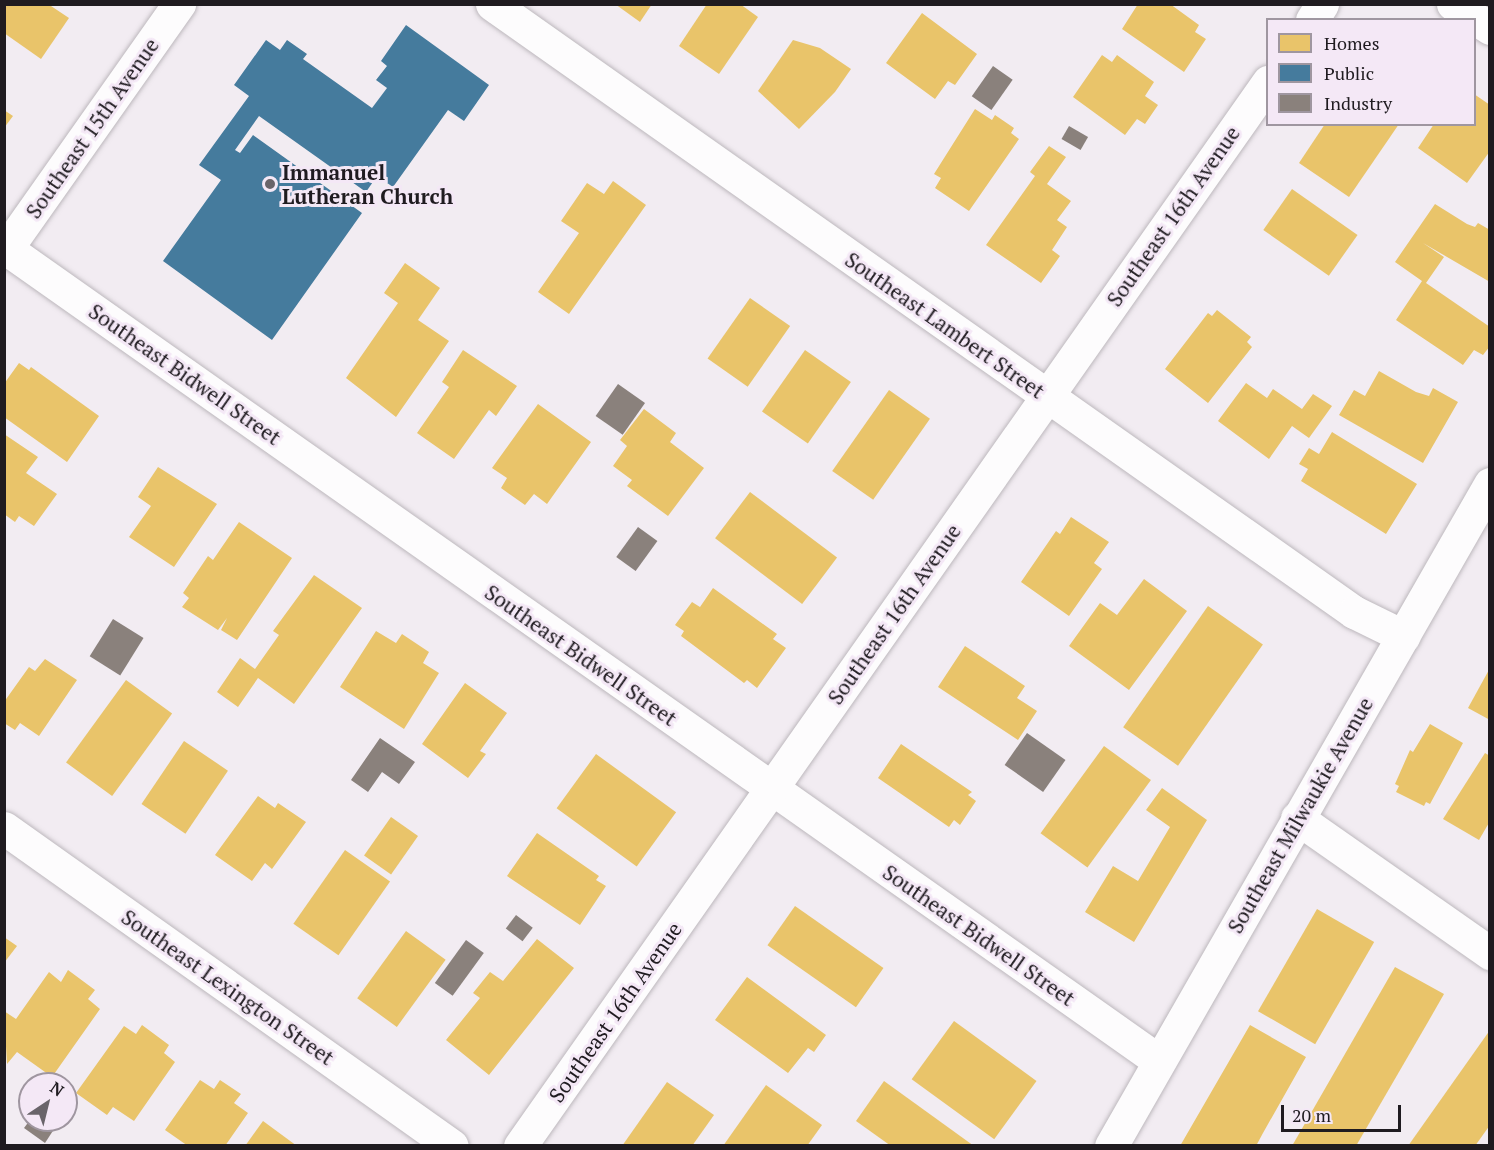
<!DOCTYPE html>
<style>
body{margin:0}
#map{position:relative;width:1494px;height:1150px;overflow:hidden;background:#f2ecf2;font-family:"PT Serif",serif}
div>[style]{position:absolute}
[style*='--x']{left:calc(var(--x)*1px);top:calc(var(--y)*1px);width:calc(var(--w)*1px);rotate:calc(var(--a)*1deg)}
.homes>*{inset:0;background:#e9c46a;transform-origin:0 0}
.public>*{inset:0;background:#457b9d}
.industry>*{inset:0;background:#8a817c;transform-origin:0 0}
.roads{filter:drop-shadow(0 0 2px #bdb8bd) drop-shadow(0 0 2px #bdb8bd)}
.minor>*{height:33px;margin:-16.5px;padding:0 16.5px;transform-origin:16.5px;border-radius:16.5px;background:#fdfcfd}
.secondary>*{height:33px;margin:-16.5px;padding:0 16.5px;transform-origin:16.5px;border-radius:16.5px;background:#fdfcfd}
.dots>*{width:16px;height:16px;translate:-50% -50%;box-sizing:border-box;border:3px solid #f4e8f6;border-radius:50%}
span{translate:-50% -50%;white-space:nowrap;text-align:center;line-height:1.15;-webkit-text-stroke:6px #f4e8f6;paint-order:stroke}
.street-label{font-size:21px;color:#1f1b20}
.poi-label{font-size:21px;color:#1f1b20;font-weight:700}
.left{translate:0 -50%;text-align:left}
.frame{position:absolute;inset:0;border:6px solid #1f1b20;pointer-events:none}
.legend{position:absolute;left:1266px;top:18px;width:210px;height:108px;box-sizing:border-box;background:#f4e8f6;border:2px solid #9f96a0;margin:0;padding:8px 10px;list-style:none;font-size:18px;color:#1f1b20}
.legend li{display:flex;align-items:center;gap:12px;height:30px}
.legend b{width:30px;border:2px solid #9f96a0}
.north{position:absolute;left:18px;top:1072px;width:60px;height:60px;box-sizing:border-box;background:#f4e8f6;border:2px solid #9f96a0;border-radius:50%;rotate:35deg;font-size:16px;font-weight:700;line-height:24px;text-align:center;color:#1f1b20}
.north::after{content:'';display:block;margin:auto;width:21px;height:27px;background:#69646a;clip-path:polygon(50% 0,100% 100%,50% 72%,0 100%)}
.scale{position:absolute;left:1281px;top:1105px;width:120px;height:27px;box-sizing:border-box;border:3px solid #1f1b20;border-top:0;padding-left:8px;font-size:18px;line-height:21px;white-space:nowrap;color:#1f1b20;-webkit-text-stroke:4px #f4e8f6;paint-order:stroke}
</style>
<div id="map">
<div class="homes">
<i style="clip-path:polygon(4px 4px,48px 4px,69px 18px,41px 59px,4px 33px)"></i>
<i style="clip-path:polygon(615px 4px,652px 4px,640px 22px)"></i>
<i style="clip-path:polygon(707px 4px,740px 4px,758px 17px,719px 74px,679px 46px)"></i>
<i style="clip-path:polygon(1138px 4px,1170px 4px,1199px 25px,1195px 32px,1206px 39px,1184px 72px,1122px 29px)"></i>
<i style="clip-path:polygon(922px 13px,977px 54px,955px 85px,948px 81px,935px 99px,886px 63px)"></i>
<i style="clip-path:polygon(793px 40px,820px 48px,851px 69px,835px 92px,799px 129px,758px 91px)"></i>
<i style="clip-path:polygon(1102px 55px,1112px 62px,1117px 55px,1154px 82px,1145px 96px,1158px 105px,1145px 124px,1137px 119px,1125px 135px,1073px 97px)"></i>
<i style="clip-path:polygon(1474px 94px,1490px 105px,1490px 151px,1467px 183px,1418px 148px,1434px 124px,1474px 124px)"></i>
<i style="clip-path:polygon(975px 109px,992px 120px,995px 115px,1014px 128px,1011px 133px,1019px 139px,969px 211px,935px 188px,941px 178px,934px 174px)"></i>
<i style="clip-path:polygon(4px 110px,13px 116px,4px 128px)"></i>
<i style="clip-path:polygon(1325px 124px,1399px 124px,1349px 197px,1299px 163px)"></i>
<i style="clip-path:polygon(1049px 146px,1066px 157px,1047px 184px,1071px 201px,1057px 220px,1067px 227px,1052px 250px,1060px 256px,1041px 283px,986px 245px,1035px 176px,1030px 172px)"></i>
<i style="clip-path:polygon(613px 181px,646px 205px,569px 314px,538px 292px,579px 233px,561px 221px,587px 183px,604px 194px)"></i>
<i style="left:1292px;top:189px;width:80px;height:50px;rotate:35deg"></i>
<i style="clip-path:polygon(1435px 204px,1467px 224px,1475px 227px,1478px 223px,1490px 230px,1490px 282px,1423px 243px,1444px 257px,1426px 283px,1490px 327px,1490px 346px,1483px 355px,1474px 350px,1463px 365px,1396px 320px,1422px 281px,1395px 262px)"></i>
<i style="clip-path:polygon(405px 263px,440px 288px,418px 320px,449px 341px,396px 417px,346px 378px,398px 303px,384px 293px)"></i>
<i style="left:750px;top:298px;width:49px;height:74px;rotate:35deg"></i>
<i style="clip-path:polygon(1217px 310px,1251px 337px,1247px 342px,1252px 347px,1208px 403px,1165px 369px,1208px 313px,1212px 316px)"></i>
<i style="clip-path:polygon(463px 350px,517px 386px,496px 416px,489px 410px,454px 459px,417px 433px,449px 387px,442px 382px)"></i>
<i style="left:805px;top:350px;width:56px;height:75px;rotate:35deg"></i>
<i style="clip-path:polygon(19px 363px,29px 370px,31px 367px,99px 416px,67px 462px,4px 417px,4px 384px)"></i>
<i style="clip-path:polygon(1379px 371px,1416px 392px,1429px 396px,1433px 388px,1458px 402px,1423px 463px,1339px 415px,1354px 390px,1365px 396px)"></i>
<i style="clip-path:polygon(1246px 383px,1267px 398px,1273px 389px,1302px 409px,1313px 394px,1332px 406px,1309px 438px,1292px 426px,1269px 459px,1218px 421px)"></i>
<i style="left:889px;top:390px;width:50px;height:99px;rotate:35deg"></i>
<i style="clip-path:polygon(538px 404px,591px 442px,547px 504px,534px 494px,525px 505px,501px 488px,507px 478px,492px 468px)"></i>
<i style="clip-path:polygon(644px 409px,676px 433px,670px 442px,704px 468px,668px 516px,627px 486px,632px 480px,613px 466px,627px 446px,620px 440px)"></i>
<i style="clip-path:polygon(1332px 432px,1417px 484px,1386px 534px,1301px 481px,1308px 469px,1299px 464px,1309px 448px,1319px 454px)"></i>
<i style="clip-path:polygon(4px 434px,38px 457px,26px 473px,57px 494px,34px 526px,19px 516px,15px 522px,4px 514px)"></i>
<i style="clip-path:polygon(158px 467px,217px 504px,174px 567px,129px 537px,151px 506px,138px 497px)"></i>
<i style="left:750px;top:492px;width:109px;height:58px;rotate:37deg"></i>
<i style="clip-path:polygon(1071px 517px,1109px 542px,1094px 563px,1102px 569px,1069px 616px,1021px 582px,1056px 531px,1060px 534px)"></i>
<i style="clip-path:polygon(239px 522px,292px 558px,237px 640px,221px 630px,227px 618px,218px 630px,182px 607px,189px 598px,183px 593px,208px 556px,213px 560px)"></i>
<i style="clip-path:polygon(314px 575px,362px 608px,294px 704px,258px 678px,238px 707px,217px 692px,240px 658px,255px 669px,279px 635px,273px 631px)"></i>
<i style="clip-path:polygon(1144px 579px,1187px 611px,1129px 690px,1069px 646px,1100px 603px,1117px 615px)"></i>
<i style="clip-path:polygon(713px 588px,777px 634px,773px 639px,786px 648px,757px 688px,747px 680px,744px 683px,681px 636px,684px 631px,675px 625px,692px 602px,700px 607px)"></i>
<i style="left:1208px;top:606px;width:67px;height:148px;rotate:35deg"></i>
<i style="clip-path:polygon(376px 631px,396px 643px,402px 634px,429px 652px,423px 663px,439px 673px,404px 729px,340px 687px)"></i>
<i style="clip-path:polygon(965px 646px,1025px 686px,1017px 698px,1037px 711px,1018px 740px,938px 687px)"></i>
<i style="clip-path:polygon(45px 659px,77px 680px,39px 736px,20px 723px,15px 730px,4px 723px,4px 702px,29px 667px,35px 671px)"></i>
<i style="clip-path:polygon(1490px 668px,1490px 720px,1468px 708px)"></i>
<i style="left:126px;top:680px;width:57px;height:102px;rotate:36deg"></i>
<i style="clip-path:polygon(465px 683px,507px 713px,480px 751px,486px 754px,468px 778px,422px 744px)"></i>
<i style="clip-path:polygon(1430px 724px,1463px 743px,1430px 804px,1426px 802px,1424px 806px,1396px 792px,1399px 786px,1395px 784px,1410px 750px,1413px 752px)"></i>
<i style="left:184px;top:741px;width:53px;height:76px;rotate:34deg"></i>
<i style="clip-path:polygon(901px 744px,972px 792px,968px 795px,976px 801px,960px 825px,954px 820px,949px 827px,878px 778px)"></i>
<i style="left:1104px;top:746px;width:58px;height:108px;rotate:36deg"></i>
<i style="clip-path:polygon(1485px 753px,1490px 756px,1490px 821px,1479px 840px,1443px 819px)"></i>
<i style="left:596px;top:754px;width:99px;height:67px;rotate:36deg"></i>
<i style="clip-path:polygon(1162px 788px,1207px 820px,1134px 942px,1085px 912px,1113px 866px,1138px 881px,1170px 827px,1146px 810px)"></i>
<i style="clip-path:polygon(258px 796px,275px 808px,278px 803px,306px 822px,272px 869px,265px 863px,252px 881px,215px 855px)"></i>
<i style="left:391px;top:817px;width:33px;height:47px;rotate:35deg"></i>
<i style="clip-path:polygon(537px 833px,599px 876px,596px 880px,606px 886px,580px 925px,507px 876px)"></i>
<i style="left:345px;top:850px;width:55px;height:90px;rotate:35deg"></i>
<i style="left:795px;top:906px;width:108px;height:48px;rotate:35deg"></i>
<i style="left:1317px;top:909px;width:66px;height:118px;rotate:30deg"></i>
<i style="left:406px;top:931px;width:49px;height:83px;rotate:36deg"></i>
<i style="clip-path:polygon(4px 937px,17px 946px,4px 963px)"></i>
<i style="clip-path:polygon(537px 939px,574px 968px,489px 1075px,446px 1040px,480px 998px,473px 993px,490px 972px,503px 981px)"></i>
<i style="clip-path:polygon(1395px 967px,1444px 994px,1428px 1022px,1356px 1146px,1292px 1146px)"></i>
<i style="clip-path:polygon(68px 970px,95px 990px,88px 999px,100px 1009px,52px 1077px,17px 1052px,7px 1064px,4px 1011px,16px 1019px,49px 972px,61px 982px)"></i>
<i style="clip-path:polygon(747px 977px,826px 1035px,814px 1052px,808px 1048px,788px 1073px,715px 1020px)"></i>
<i style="left:954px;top:1021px;width:102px;height:72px;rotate:36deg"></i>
<i style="clip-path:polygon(142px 1025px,169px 1045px,164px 1053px,175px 1062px,134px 1121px,113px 1107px,107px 1115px,76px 1093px,124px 1026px,136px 1034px)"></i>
<i style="clip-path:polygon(1250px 1025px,1306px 1057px,1263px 1133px,1256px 1146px,1180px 1146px)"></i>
<i style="clip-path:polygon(1490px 1030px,1490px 1125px,1475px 1146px,1408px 1146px)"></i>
<i style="clip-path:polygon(200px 1080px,214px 1089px,220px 1080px,241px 1094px,234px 1103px,248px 1113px,225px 1146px,188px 1146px,165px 1130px)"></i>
<i style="clip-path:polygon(884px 1081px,974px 1146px,891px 1146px,856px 1121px)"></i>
<i style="clip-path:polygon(667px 1082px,714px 1115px,692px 1146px,622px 1146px)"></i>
<i style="clip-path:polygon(766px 1085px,822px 1125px,807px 1146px,723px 1146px)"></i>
<i style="clip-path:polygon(263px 1121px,297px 1146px,245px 1146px)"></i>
</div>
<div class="public">
<i style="clip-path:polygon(406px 25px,489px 85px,464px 121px,448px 110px,393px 187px,377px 176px,366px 192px,259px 116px,235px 150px,240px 153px,253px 135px,362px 213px,272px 340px,163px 261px,221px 180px,199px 165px,249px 96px,234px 85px,266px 40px,280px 50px,287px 40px,307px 54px,303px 59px,372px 108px,387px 88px,376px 80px,387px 66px,381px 61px)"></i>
</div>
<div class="industry">
<i style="left:993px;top:66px;width:24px;height:37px;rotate:35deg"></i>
<i style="left:1069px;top:126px;width:22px;height:15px;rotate:30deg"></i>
<i style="left:618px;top:384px;width:33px;height:39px;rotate:35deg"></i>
<i style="left:638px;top:527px;width:24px;height:37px;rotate:36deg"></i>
<i style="left:113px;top:619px;width:36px;height:44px;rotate:32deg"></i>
<i style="left:1027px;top:733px;width:47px;height:39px;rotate:35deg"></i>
<i style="clip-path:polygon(380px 738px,415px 762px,399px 784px,382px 772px,368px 792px,351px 780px)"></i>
<i style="left:516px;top:915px;width:21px;height:17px;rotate:37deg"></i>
<i style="left:466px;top:940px;width:22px;height:53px;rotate:36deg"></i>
<i style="clip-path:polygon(30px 1120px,60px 1120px,45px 1143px,24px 1128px)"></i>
</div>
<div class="roads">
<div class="minor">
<i style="--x:492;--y:4;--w:1055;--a:35.2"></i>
<i style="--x:1354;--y:612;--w:55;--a:26.1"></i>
<i style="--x:1453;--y:4;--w:44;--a:33"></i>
<i style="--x:1312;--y:20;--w:19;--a:-58"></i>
<i style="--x:4;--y:247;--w:1413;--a:35.17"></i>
<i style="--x:4;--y:252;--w:304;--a:-54.8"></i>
<i style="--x:1297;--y:818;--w:236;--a:35"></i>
<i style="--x:4;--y:828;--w:549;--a:35.37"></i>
<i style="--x:520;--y:1146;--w:1301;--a:-54.89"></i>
</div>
<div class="secondary">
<i style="--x:1111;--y:1146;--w:763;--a:-60.21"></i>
</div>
</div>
<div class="dots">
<i style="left:270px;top:184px;background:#69646a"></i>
</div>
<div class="street-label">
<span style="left:92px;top:128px;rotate:-55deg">Southeast 15th Avenue</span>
<span style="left:1173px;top:216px;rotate:-55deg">Southeast 16th Avenue</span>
<span style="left:945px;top:325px;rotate:35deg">Southeast Lambert Street</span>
<span style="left:185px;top:374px;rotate:35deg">Southeast Bidwell Street</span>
<span style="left:894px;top:614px;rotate:-55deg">Southeast 16th Avenue</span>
<span style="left:581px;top:655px;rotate:35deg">Southeast Bidwell Street</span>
<span style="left:1300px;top:815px;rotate:-60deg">Southeast Milwaukie Avenue</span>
<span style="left:979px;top:935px;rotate:35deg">Southeast Bidwell Street</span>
<span style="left:228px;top:987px;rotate:35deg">Southeast Lexington Street</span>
<span style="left:615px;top:1012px;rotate:-55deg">Southeast 16th Avenue</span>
</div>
<div class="poi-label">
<span class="left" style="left:282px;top:184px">Immanuel<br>Lutheran Church</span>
</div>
<div class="frame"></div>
<ul class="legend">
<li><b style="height:16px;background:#e9c46a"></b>Homes</li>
<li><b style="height:16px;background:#457b9d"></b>Public</li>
<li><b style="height:16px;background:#8a817c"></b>Industry</li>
</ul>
<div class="north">N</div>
<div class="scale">20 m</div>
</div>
